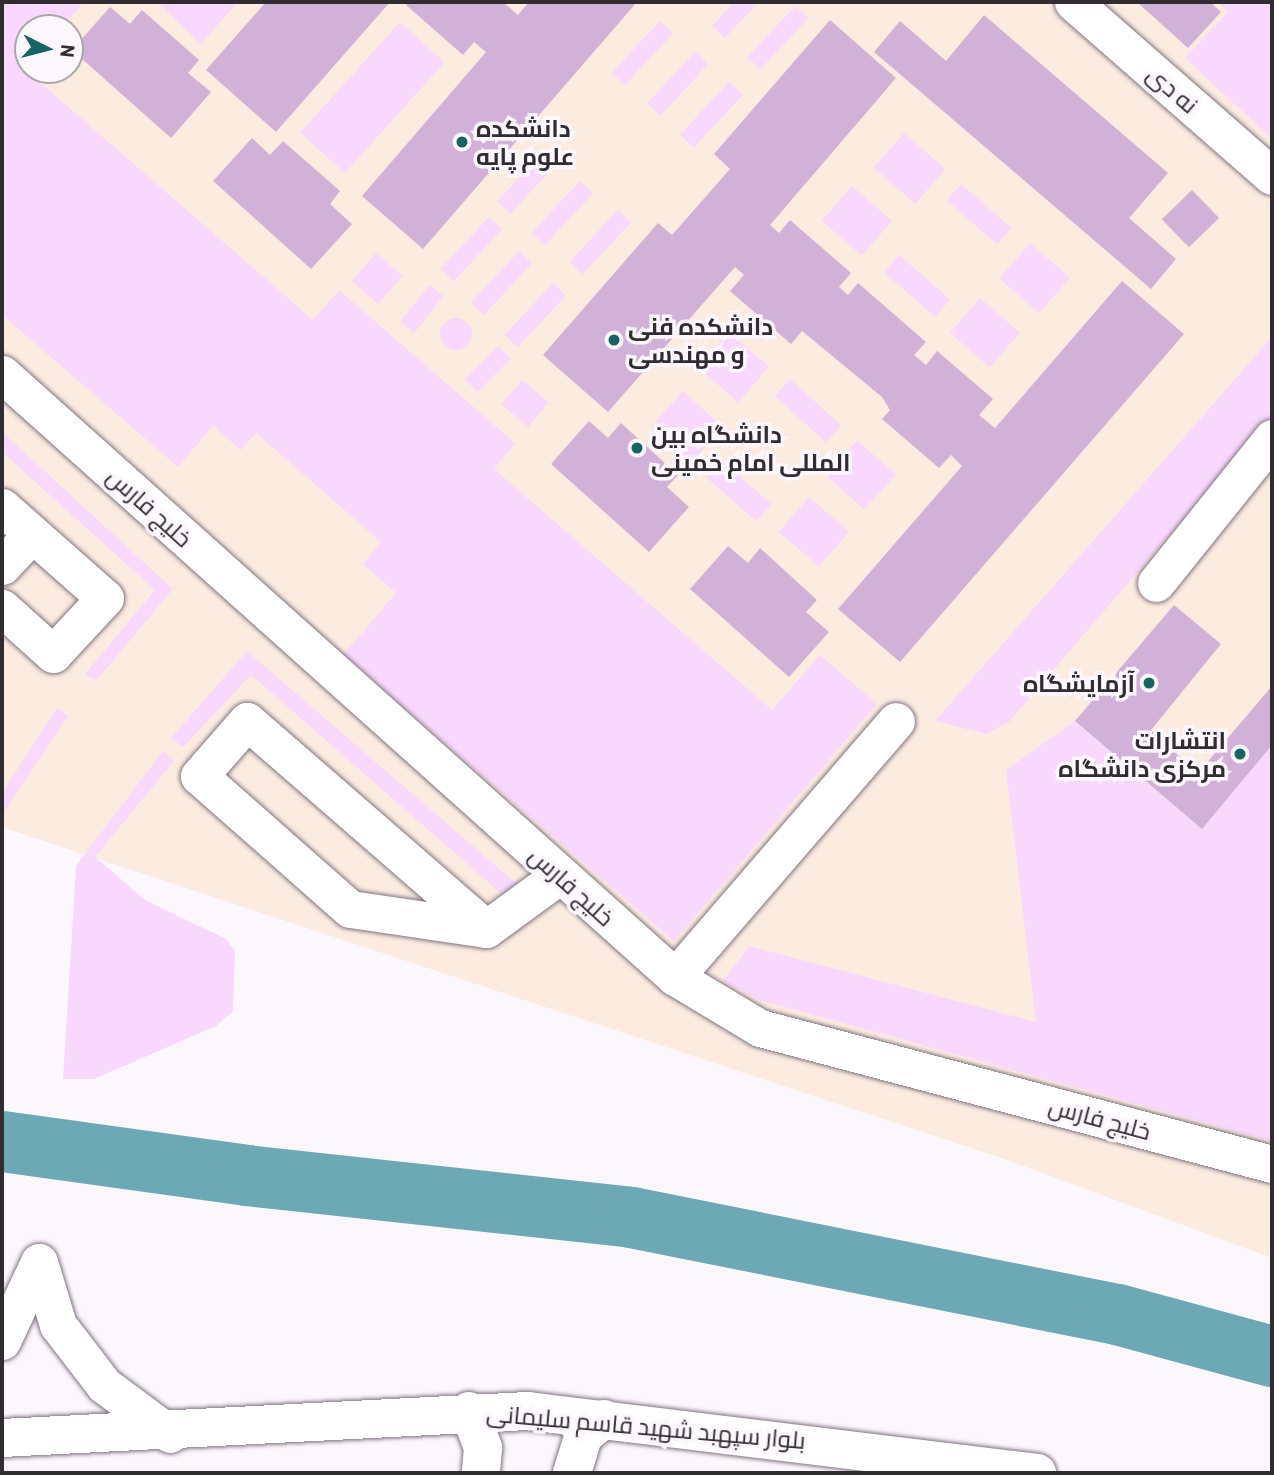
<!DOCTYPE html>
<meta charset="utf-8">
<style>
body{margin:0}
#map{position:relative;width:1274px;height:1475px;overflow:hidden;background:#fcf7fd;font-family:Barlow,Cairo,sans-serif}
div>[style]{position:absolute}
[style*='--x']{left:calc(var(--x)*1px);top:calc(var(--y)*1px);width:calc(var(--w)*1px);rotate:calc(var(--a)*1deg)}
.education>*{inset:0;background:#fcece0}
.green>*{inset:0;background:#f9d8fe;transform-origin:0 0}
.round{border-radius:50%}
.river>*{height:61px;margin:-30.5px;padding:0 30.5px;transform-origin:30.5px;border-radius:30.5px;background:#6da9b4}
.building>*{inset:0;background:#d2b1d8;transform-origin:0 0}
.roads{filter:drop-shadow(0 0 2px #817582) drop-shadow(0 0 2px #817582)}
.minor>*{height:37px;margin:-18.5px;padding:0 18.5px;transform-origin:18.5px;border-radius:18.5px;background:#fff}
.major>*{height:38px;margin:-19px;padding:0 19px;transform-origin:19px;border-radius:19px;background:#fff}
.dots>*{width:19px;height:19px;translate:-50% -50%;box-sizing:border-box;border:4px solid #fcf7fd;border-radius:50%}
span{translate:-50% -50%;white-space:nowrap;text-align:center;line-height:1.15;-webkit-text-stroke:7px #fcf7fd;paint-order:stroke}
.street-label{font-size:24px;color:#312c31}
.poi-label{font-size:24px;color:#312c31;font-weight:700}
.left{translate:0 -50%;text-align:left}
.right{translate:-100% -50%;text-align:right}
.frame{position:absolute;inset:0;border:4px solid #312c31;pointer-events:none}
.north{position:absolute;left:14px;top:14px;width:70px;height:70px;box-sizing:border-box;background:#fcf7fd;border:2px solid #aba6ab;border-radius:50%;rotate:96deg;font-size:19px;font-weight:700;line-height:28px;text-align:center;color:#312c31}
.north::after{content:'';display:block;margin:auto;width:24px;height:32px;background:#156463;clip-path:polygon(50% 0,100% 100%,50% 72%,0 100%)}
</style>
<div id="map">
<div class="education">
<i style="clip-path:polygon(evenodd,2px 2px,1272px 2px,1272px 1258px,1007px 1160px,2px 827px,2px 2px,28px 28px,70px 28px,70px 70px,28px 70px,28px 28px)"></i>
</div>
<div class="green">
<i style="clip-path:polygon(2px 2px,84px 2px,61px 28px,28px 28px,26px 70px,313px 320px,339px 290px,515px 443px,494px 469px,772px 710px,820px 655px,877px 704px,674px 941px,343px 655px,396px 593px,363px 564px,381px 542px,256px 433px,241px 450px,213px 426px,178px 467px,2px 315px)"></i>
<i style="clip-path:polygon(157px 2px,238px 2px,201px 44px)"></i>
<i style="clip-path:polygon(734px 2px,759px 2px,725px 38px,712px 26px)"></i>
<i style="clip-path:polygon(1218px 2px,1272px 2px,1272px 139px,1185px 58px,1228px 12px)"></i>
<i style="left:795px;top:6px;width:18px;height:70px;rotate:43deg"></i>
<i style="left:660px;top:21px;width:18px;height:71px;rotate:43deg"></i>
<i style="left:400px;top:22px;width:60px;height:149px;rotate:42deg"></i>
<i style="left:695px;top:52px;width:18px;height:70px;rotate:43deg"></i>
<i style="left:729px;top:82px;width:19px;height:72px;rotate:43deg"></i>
<i style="left:904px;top:133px;width:55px;height:46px;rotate:41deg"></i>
<i style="left:545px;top:150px;width:18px;height:70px;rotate:43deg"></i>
<i style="left:580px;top:181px;width:18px;height:71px;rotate:43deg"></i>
<i style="left:961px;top:184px;width:67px;height:22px;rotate:41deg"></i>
<i style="left:852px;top:186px;width:53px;height:46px;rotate:41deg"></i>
<i style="left:618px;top:210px;width:18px;height:71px;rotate:43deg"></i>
<i style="left:489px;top:217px;width:18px;height:71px;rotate:43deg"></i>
<i style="left:1030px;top:243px;width:53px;height:47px;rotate:41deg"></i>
<i style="left:519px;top:251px;width:18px;height:71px;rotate:43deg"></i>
<i style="left:376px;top:253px;width:35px;height:37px;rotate:41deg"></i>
<i style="left:899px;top:255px;width:68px;height:23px;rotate:41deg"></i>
<i style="left:553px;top:283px;width:18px;height:71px;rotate:43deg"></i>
<i style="left:429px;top:285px;width:18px;height:47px;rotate:38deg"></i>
<i style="left:980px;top:298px;width:53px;height:46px;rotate:41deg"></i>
<i class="round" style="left:440px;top:318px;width:32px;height:32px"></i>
<i style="left:729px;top:332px;width:53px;height:47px;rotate:41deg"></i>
<i style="clip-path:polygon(1272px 337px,1272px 415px,1009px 722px,986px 734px,935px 721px)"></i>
<i style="left:498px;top:346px;width:18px;height:47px;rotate:45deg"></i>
<i style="left:790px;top:379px;width:69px;height:23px;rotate:42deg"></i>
<i style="left:522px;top:380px;width:35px;height:32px;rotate:40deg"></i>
<i style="left:683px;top:391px;width:54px;height:47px;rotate:42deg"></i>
<i style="clip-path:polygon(2px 432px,173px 589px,96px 681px,85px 674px,155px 590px,2px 452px)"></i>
<i style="left:857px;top:440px;width:52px;height:47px;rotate:42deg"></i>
<i style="left:721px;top:460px;width:67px;height:23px;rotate:41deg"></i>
<i style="left:809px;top:497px;width:53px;height:46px;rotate:41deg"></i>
<i style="clip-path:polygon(247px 651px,525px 891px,511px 902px,251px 675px,183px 747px,171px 738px)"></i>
<i style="clip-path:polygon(57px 708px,68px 716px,2px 815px,2px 793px)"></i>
<i style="clip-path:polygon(1075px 721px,1202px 829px,1272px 744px,1272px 1141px,759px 1000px,723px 981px,749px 946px,1036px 1022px,1006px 770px)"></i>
<i style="clip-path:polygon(163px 751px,174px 761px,95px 857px,145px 900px,226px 939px,235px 951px,233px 1011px,216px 1026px,94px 1079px,63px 1079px,76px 866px)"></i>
</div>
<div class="river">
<i style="--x:2;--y:1141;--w:246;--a:7.9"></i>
<i style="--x:246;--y:1175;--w:387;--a:6.2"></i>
<i style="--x:631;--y:1217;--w:496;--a:11.3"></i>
<i style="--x:1117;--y:1314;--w:161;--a:15.2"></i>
</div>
<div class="building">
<i style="clip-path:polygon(266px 2px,390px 2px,276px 132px,206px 70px)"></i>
<i style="clip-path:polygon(409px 2px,503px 2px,518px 15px,529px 2px,637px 2px,423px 249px,362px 196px,486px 52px,474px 42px,463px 55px,406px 5px)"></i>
<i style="clip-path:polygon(1137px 2px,1210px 2px,1221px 12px,1188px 48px)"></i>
<i style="clip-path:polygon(110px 7px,130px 24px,142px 10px,199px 60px,188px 73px,211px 92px,171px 138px,72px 50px)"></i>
<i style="clip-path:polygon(984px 15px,1168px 173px,1129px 218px,1176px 259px,1151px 289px,874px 52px,900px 21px,946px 61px)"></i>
<i style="clip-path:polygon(830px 20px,896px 78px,770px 225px,779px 233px,790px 220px,851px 273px,839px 287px,848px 295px,858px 283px,926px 342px,914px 355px,926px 365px,937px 351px,993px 399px,979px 415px,995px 428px,1122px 281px,1184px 334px,900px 662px,838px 609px,962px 466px,951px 455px,939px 468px,882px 419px,890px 410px,882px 397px,802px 331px,791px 344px,730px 291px,744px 275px,735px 267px,608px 412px,543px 355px,658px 223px,672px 235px,730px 169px,714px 154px)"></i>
<i style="clip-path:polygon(252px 138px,270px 155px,283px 141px,340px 191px,330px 204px,352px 224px,311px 269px,213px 181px)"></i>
<i style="left:1192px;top:190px;width:39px;height:42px;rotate:46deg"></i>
<i style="clip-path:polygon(589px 421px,608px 438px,621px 423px,678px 475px,667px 487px,689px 507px,649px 552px,551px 464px)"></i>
<i style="clip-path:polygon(728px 546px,748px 563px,760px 548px,817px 600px,806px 612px,829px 632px,789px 677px,690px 589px)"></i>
<i style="clip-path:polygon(1174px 605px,1221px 644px,1151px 730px,1198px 773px,1272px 686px,1272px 745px,1202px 829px,1075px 721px)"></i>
</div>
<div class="roads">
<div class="minor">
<i style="--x:1073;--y:2;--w:264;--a:41.2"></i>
<i style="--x:2;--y:374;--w:904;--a:41.86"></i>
<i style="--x:675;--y:977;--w:99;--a:31"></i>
<i style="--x:760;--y:1028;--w:530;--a:14.88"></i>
<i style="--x:2;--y:507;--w:137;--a:41.5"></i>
<i style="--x:105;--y:598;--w:76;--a:132.9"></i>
<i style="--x:53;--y:654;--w:69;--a:-138"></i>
<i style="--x:2;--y:566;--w:44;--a:-46.8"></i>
<i style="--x:1156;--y:583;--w:186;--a:-51.3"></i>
<i style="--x:486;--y:929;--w:137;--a:-171.6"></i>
<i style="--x:350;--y:909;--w:201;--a:-138.6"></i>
<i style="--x:199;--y:776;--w:73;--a:-48.9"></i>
<i style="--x:247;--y:721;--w:317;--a:41"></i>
<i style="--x:486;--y:929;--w:92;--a:-36.1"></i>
<i style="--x:675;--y:977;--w:338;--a:-49.2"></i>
<i style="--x:39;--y:1262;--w:66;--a:73.2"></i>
<i style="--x:58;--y:1325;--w:76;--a:52.5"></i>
<i style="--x:104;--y:1385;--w:82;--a:36.6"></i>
<i style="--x:2;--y:1341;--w:87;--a:-64.9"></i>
</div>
<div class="major">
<i style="--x:469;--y:1411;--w:40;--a:69"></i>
<i style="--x:483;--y:1448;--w:25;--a:95"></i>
<i style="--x:2;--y:1438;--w:527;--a:-2.94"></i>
<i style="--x:528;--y:1411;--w:513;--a:6.94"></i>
<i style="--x:572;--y:1473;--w:39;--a:-73"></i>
<i style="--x:583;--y:1436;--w:27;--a:-39"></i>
</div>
</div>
<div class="dots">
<i style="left:462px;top:142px;background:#156463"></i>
<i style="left:614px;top:340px;background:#156463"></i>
<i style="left:637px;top:448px;background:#156463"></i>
<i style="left:1149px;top:683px;background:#156463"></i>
<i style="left:1240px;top:754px;background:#156463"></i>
</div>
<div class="street-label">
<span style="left:1173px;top:89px;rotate:41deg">نه دی</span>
<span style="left:150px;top:507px;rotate:42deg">خلیج فارس</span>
<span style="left:572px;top:886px;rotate:42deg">خلیج فارس</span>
<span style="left:1100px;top:1118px;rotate:15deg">خلیج فارس</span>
<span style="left:646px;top:1426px;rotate:5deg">بلوار سپهبد شهید قاسم سلیمانی</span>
</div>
<div class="poi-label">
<span class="left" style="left:476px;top:142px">دانشکده<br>علوم پایه</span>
<span class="left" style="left:628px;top:340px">دانشکده فنی<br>و مهندسی</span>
<span class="left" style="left:651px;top:448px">دانشگاه بین<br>المللی امام خمینی</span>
<span class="right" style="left:1135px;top:683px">آزمایشگاه</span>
<span class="right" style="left:1226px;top:754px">انتشارات<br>مرکزی دانشگاه</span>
</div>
<div class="frame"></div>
<div class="north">N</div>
</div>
